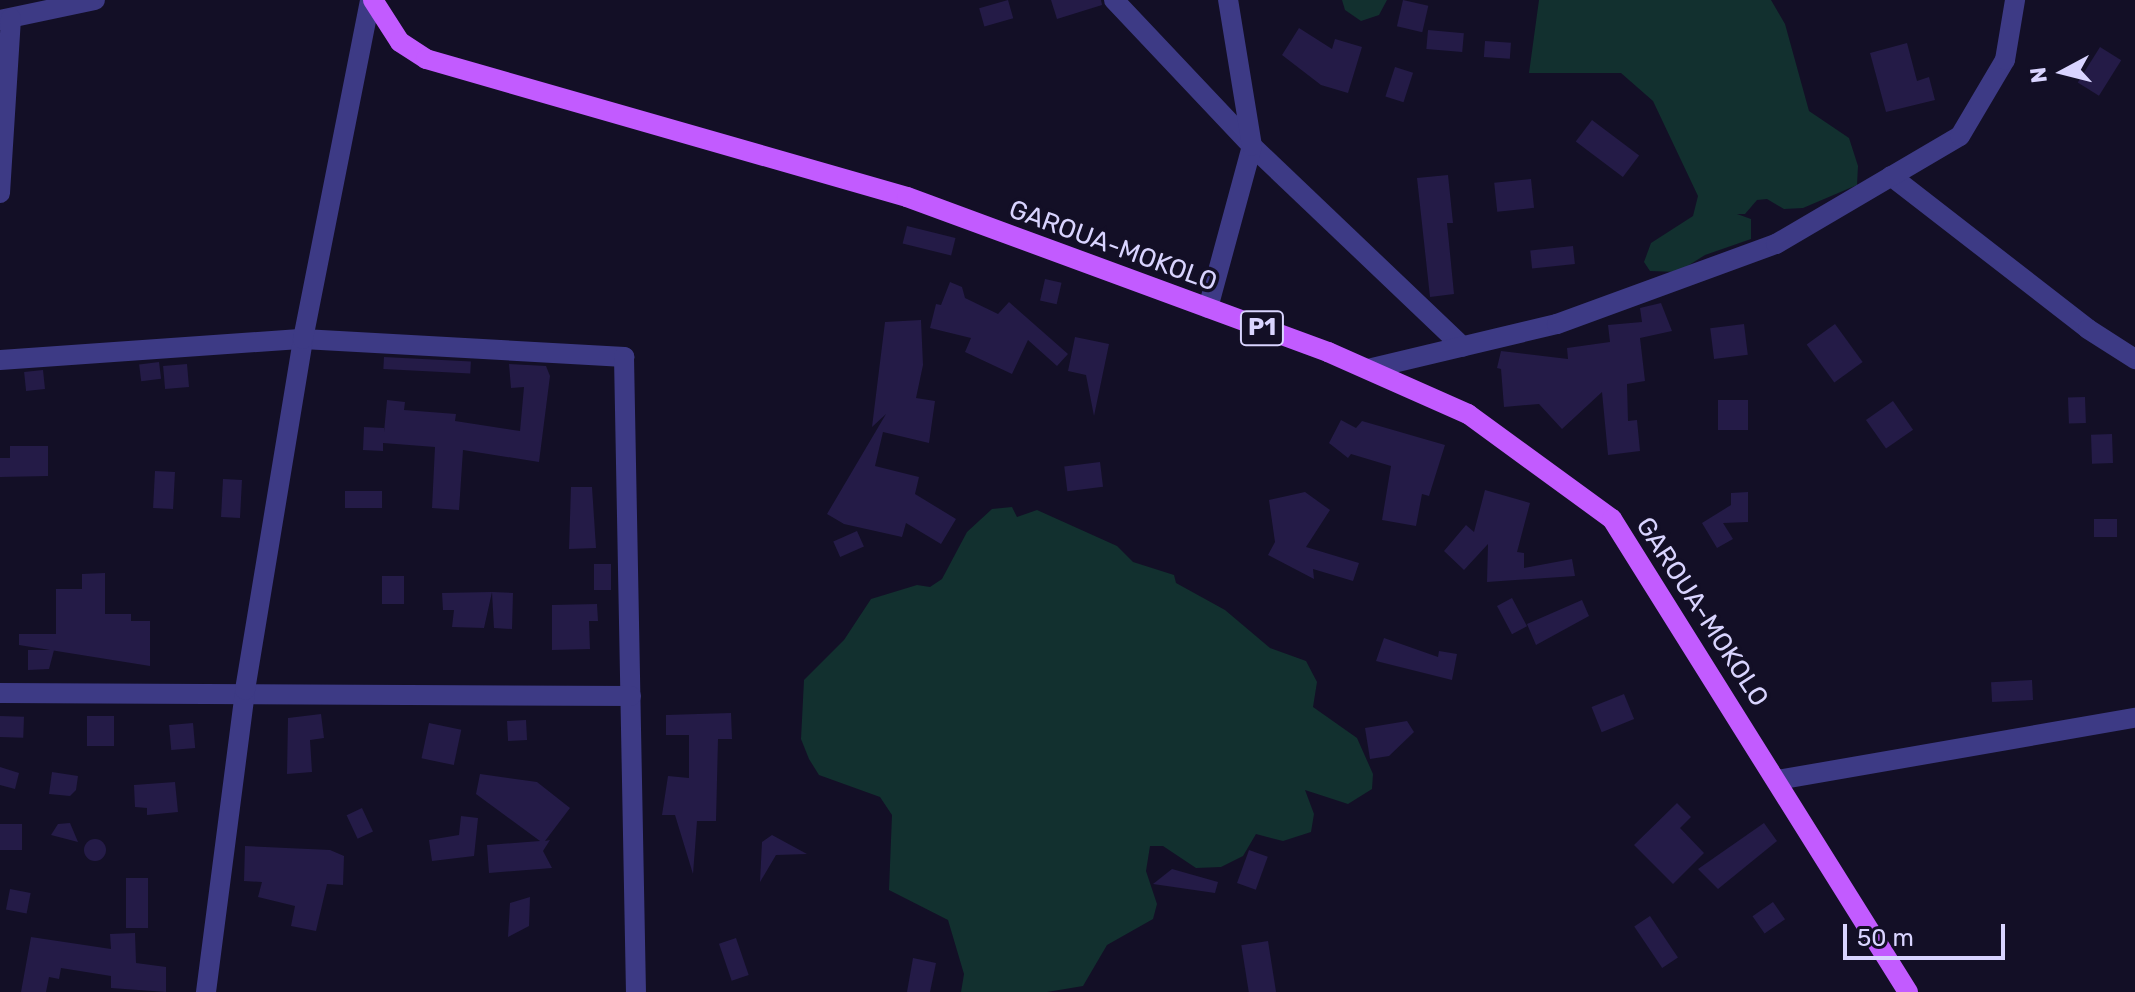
<!DOCTYPE html>
<style>
body{margin:0}
#map{position:relative;width:2135px;height:992px;overflow:hidden;background:#130f26;font-family:Rubik,sans-serif}
div>[style]{position:absolute}
[style*='--x']{left:calc(var(--x)*1px);top:calc(var(--y)*1px);width:calc(var(--w)*1px);rotate:calc(var(--a)*1deg)}
.green>*{inset:0;background:#12302f}
.building>*{inset:0;background:#241b47;transform-origin:0 0}
.round{border-radius:50%}
.minor>*{height:20px;margin:-10px;padding:0 10px;transform-origin:10px;border-radius:10px;background:#3d3a85}
.major>*{height:20px;margin:-10px;padding:0 10px;transform-origin:10px;border-radius:10px;background:#c25bff}
span{translate:-50% -50%;white-space:nowrap;text-align:center;line-height:1.15;-webkit-text-stroke:7px #130f26;paint-order:stroke}
.shield-label span{padding:2px 6px;background:#130f26;border:2px solid;border-radius:6px;-webkit-text-stroke-width:0}
.shield-label{font-size:24px;color:#d9d4ff;font-weight:700}
.street-label{font-size:26px;color:#d9d4ff}
.north{position:absolute;left:2023px;top:32px;width:80px;height:80px;-webkit-text-stroke:6px #130f26;paint-order:stroke;rotate:263deg;font-size:22px;font-weight:700;line-height:32px;text-align:center;color:#d9d4ff}
.north::after{content:'';display:block;margin:auto;width:28px;height:36px;background:#d9d4ff;clip-path:polygon(50% 0,100% 100%,50% 72%,0 100%)}
.scale{position:absolute;left:1843px;top:924px;width:162px;height:36px;box-sizing:border-box;border:4px solid #d9d4ff;border-top:0;padding-left:10px;font-size:24px;line-height:28px;white-space:nowrap;color:#d9d4ff;-webkit-text-stroke:6px #130f26;paint-order:stroke}
</style>
<div id="map">
<div class="green">
<i style="clip-path:polygon(1342px 0,1387px 0,1379px 15px,1361px 21px,1345px 10px)"></i>
<i style="clip-path:polygon(1539px 0,1771px 0,1785px 24px,1809px 111px,1849px 138px,1858px 166px,1857px 185px,1803px 208px,1784px 209px,1767px 199px,1757px 200px,1745px 214px,1737px 214px,1751px 219px,1751px 239px,1705px 255px,1678px 272px,1650px 271px,1644px 262px,1651px 243px,1693px 216px,1698px 196px,1653px 101px,1621px 73px,1529px 73px)"></i>
<i style="clip-path:polygon(1012px 507px,1017px 517px,1037px 510px,1117px 546px,1133px 562px,1174px 575px,1176px 583px,1225px 610px,1270px 648px,1306px 661px,1317px 682px,1313px 707px,1357px 738px,1373px 774px,1372px 789px,1348px 804px,1305px 790px,1314px 814px,1311px 832px,1283px 841px,1256px 834px,1243px 856px,1221px 867px,1196px 868px,1163px 846px,1150px 846px,1146px 871px,1157px 904px,1153px 919px,1107px 945px,1083px 986px,1047px 992px,961px 992px,964px 974px,948px 920px,889px 890px,892px 815px,880px 797px,819px 775px,809px 759px,801px 739px,804px 680px,844px 640px,871px 599px,917px 585px,930px 587px,942px 579px,967px 532px,992px 509px)"></i>
</div>
<div class="building">
<i style="left:1008px;top:0;width:19px;height:30px;rotate:74deg"></i>
<i style="clip-path:polygon(1051px 0,1101px 0,1102px 5px,1057px 19px)"></i>
<i style="left:1403px;top:0;width:26px;height:27px;rotate:13deg"></i>
<i style="clip-path:polygon(1299px 28px,1332px 49px,1335px 39px,1362px 47px,1348px 93px,1321px 85px,1282px 55px)"></i>
<i style="left:1428px;top:30px;width:36px;height:19px;rotate:5deg"></i>
<i style="left:1485px;top:41px;width:26px;height:16px;rotate:4deg"></i>
<i style="clip-path:polygon(1907px 43px,1917px 81px,1929px 77px,1935px 100px,1886px 112px,1870px 53px)"></i>
<i style="left:2100px;top:47px;width:25px;height:42px;rotate:32deg"></i>
<i style="left:1395px;top:67px;width:19px;height:31px;rotate:18deg"></i>
<i style="left:1592px;top:120px;width:59px;height:27px;rotate:37deg"></i>
<i style="clip-path:polygon(1448px 175px,1453px 223px,1447px 223px,1454px 294px,1430px 297px,1417px 178px)"></i>
<i style="left:1531px;top:179px;width:29px;height:37px;rotate:84deg"></i>
<i style="left:907px;top:226px;width:50px;height:18px;rotate:14deg"></i>
<i style="left:1573px;top:246px;width:18px;height:43px;rotate:84deg"></i>
<i style="left:1045px;top:279px;width:17px;height:22px;rotate:13deg"></i>
<i style="clip-path:polygon(950px 282px,962px 287px,965px 298px,998px 314px,1009px 302px,1068px 354px,1057px 366px,1028px 340px,1012px 374px,965px 352px,971px 338px,930px 328px,936px 304px,941px 305px)"></i>
<i style="clip-path:polygon(1661px 303px,1672px 331px,1640px 338px,1645px 381px,1627px 384px,1628px 421px,1637px 420px,1640px 451px,1608px 455px,1602px 392px,1562px 429px,1539px 404px,1504px 407px,1501px 369px,1497px 368px,1501px 351px,1568px 359px,1567px 348px,1610px 342px,1608px 325px,1642px 322px,1640px 308px)"></i>
<i style="clip-path:polygon(921px 320px,923px 365px,916px 398px,935px 401px,929px 443px,883px 432px,875px 466px,919px 477px,915px 494px,956px 519px,941px 544px,906px 523px,902px 537px,844px 524px,827px 514px,886px 414px,872px 427px,885px 322px)"></i>
<i style="left:1744px;top:324px;width:31px;height:34px;rotate:83deg"></i>
<i style="left:1835px;top:324px;width:47px;height:35px;rotate:54deg"></i>
<i style="clip-path:polygon(1075px 337px,1109px 344px,1094px 416px,1086px 375px,1068px 371px)"></i>
<i style="left:384px;top:357px;width:87px;height:12px;rotate:3deg"></i>
<i style="left:159px;top:362px;width:17px;height:20px;rotate:83deg"></i>
<i style="left:187px;top:364px;width:23px;height:24px;rotate:85deg"></i>
<i style="clip-path:polygon(509px 364px,546px 366px,550px 376px,539px 462px,463px 450px,459px 510px,432px 508px,435px 447px,383px 443px,383px 451px,363px 450px,364px 427px,384px 428px,384px 432px,387px 400px,405px 402px,404px 410px,456px 414px,455px 421px,520px 431px,524px 387px,511px 388px)"></i>
<i style="left:43px;top:370px;width:19px;height:19px;rotate:84deg"></i>
<i style="left:2085px;top:397px;width:26px;height:17px;rotate:88deg"></i>
<i style="left:1748px;top:400px;width:30px;height:30px;rotate:90deg"></i>
<i style="left:1893px;top:401px;width:35px;height:33px;rotate:55deg"></i>
<i style="clip-path:polygon(1341px 420px,1356px 428px,1362px 421px,1445px 445px,1429px 496px,1422px 494px,1416px 526px,1382px 520px,1391px 466px,1351px 454px,1348px 458px,1329px 443px)"></i>
<i style="left:2112px;top:434px;width:29px;height:21px;rotate:88deg"></i>
<i style="clip-path:polygon(10px 446px,48px 446px,48px 476px,0 477px,0 458px,10px 458px)"></i>
<i style="left:1100px;top:462px;width:25px;height:36px;rotate:83deg"></i>
<i style="left:155px;top:471px;width:20px;height:37px;rotate:3deg"></i>
<i style="left:223px;top:479px;width:19px;height:38px;rotate:3deg"></i>
<i style="clip-path:polygon(571px 487px,592px 487px,596px 548px,569px 549px)"></i>
<i style="clip-path:polygon(1485px 490px,1530px 503px,1517px 552px,1524px 553px,1524px 568px,1572px 559px,1575px 576px,1487px 582px,1488px 544px,1464px 570px,1444px 551px,1466px 525px,1474px 532px)"></i>
<i style="left:345px;top:491px;width:37px;height:17px"></i>
<i style="clip-path:polygon(1305px 492px,1330px 510px,1306px 547px,1359px 563px,1353px 581px,1313px 569px,1314px 579px,1268px 555px,1275px 542px,1269px 500px)"></i>
<i style="clip-path:polygon(1748px 492px,1748px 522px,1723px 523px,1733px 539px,1717px 548px,1702px 523px,1731px 505px,1731px 493px)"></i>
<i style="left:2117px;top:519px;width:18px;height:23px;rotate:90deg"></i>
<i style="left:857px;top:531px;width:17px;height:26px;rotate:66deg"></i>
<i style="left:594px;top:564px;width:17px;height:26px"></i>
<i style="clip-path:polygon(105px 573px,105px 614px,131px 614px,131px 621px,150px 621px,150px 666px,19px 645px,19px 634px,56px 634px,56px 589px,82px 589px,82px 574px)"></i>
<i style="left:382px;top:576px;width:22px;height:28px"></i>
<i style="clip-path:polygon(492px 592px,484px 628px,452px 627px,454px 610px,443px 610px,442px 593px)"></i>
<i style="clip-path:polygon(492px 592px,513px 593px,512px 629px,494px 628px)"></i>
<i style="left:1512px;top:598px;width:32px;height:17px;rotate:62deg"></i>
<i style="clip-path:polygon(1582px 600px,1589px 616px,1536px 645px,1527px 624px)"></i>
<i style="clip-path:polygon(597px 604px,598px 621px,589px 621px,590px 649px,552px 650px,552px 605px)"></i>
<i style="clip-path:polygon(1384px 638px,1438px 657px,1439px 651px,1457px 654px,1452px 680px,1376px 661px)"></i>
<i style="clip-path:polygon(28px 650px,54px 650px,49px 669px,28px 670px)"></i>
<i style="left:2032px;top:680px;width:20px;height:41px;rotate:87deg"></i>
<i style="left:1624px;top:694px;width:27px;height:35px;rotate:68deg"></i>
<i style="clip-path:polygon(731px 713px,732px 739px,718px 739px,716px 821px,697px 821px,693px 874px,675px 815px,662px 815px,668px 776px,689px 778px,689px 735px,666px 735px,666px 715px)"></i>
<i style="clip-path:polygon(321px 714px,324px 738px,310px 740px,312px 772px,287px 774px,288px 718px)"></i>
<i style="left:0;top:716px;width:24px;height:21px;rotate:2deg"></i>
<i style="left:87px;top:716px;width:27px;height:30px"></i>
<i style="left:526px;top:720px;width:20px;height:19px;rotate:87deg"></i>
<i style="clip-path:polygon(1407px 721px,1414px 732px,1389px 756px,1370px 759px,1365px 728px)"></i>
<i style="left:193px;top:723px;width:25px;height:24px;rotate:85deg"></i>
<i style="left:429px;top:723px;width:33px;height:36px;rotate:12deg"></i>
<i style="clip-path:polygon(0 767px,19px 773px,15px 789px,0 785px)"></i>
<i style="clip-path:polygon(52px 772px,78px 776px,76px 790px,70px 796px,49px 794px)"></i>
<i style="clip-path:polygon(480px 774px,537px 782px,570px 808px,545px 841px,550px 840px,543px 851px,552px 868px,489px 873px,487px 845px,540px 841px,476px 794px)"></i>
<i style="clip-path:polygon(175px 782px,178px 812px,147px 815px,147px 808px,135px 807px,134px 785px)"></i>
<i style="clip-path:polygon(1677px 803px,1691px 817px,1680px 828px,1704px 853px,1673px 884px,1634px 845px)"></i>
<i style="left:362px;top:808px;width:26px;height:17px;rotate:65deg"></i>
<i style="clip-path:polygon(461px 816px,478px 818px,474px 856px,432px 861px,429px 840px,459px 835px)"></i>
<i style="clip-path:polygon(70px 823px,78px 842px,51px 835px,58px 824px)"></i>
<i style="clip-path:polygon(1764px 823px,1777px 841px,1718px 889px,1698px 869px)"></i>
<i style="left:22px;top:824px;width:26px;height:22px;rotate:90deg"></i>
<i style="clip-path:polygon(772px 835px,807px 854px,776px 855px,760px 882px,762px 842px)"></i>
<i class="round" style="left:84px;top:839px;width:22px;height:22px"></i>
<i style="clip-path:polygon(245px 846px,330px 850px,344px 856px,343px 885px,327px 884px,316px 931px,291px 926px,295px 906px,258px 897px,262px 882px,244px 881px)"></i>
<i style="left:1249px;top:850px;width:20px;height:35px;rotate:20deg"></i>
<i style="clip-path:polygon(1172px 869px,1218px 882px,1215px 893px,1153px 884px)"></i>
<i style="left:126px;top:878px;width:22px;height:50px"></i>
<i style="left:10px;top:889px;width:21px;height:21px;rotate:11deg"></i>
<i style="clip-path:polygon(530px 897px,529px 926px,508px 937px,510px 903px)"></i>
<i style="left:1773px;top:902px;width:21px;height:25px;rotate:55deg"></i>
<i style="left:1650px;top:916px;width:50px;height:19px;rotate:56deg"></i>
<i style="clip-path:polygon(135px 933px,136px 963px,166px 967px,166px 992px,111px 988px,111px 976px,61px 968px,59px 979px,49px 977px,46px 992px,21px 992px,31px 937px,111px 949px,110px 934px)"></i>
<i style="left:736px;top:938px;width:39px;height:18px;rotate:71deg"></i>
<i style="left:1268px;top:941px;width:52px;height:27px;rotate:81deg"></i>
<i style="clip-path:polygon(913px 958px,936px 963px,930px 992px,907px 992px)"></i>
</div>
<div class="minor">
<i style="--x:1114;--y:0;--w:201;--a:46.6"></i>
<i style="--x:1252;--y:146;--w:291;--a:43.6"></i>
<i style="--x:0;--y:20;--w:97;--a:-11.9"></i>
<i style="--x:1891;--y:176;--w:249;--a:37.8"></i>
<i style="--x:2088;--y:329;--w:56;--a:32.6"></i>
<i style="--x:0;--y:193;--w:175;--a:-86.4"></i>
<i style="--x:1208;--y:308;--w:168;--a:-74.8"></i>
<i style="--x:1252;--y:146;--w:148;--a:-99.3"></i>
<i style="--x:0;--y:360;--w:304;--a:-4"></i>
<i style="--x:303;--y:339;--w:322;--a:3.2"></i>
<i style="--x:624;--y:357;--w:635;--a:88.92"></i>
<i style="--x:1368;--y:369;--w:194;--a:-13.4"></i>
<i style="--x:1557;--y:324;--w:233;--a:-20.1"></i>
<i style="--x:1776;--y:244;--w:213;--a:-30.4"></i>
<i style="--x:1960;--y:136;--w:88;--a:-59.4"></i>
<i style="--x:2005;--y:60;--w:61;--a:-80.5"></i>
<i style="--x:0;--y:693;--w:631;--a:0.27"></i>
<i style="--x:1778;--y:780;--w:362;--a:-9.9"></i>
<i style="--x:206;--y:992;--w:305;--a:-82.6"></i>
<i style="--x:245;--y:690;--w:356;--a:-80.6"></i>
<i style="--x:303;--y:339;--w:346;--a:-78.8"></i>
</div>
<div class="major">
<i style="--x:373;--y:0;--w:50;--a:57.3"></i>
<i style="--x:400;--y:42;--w:31;--a:33"></i>
<i style="--x:426;--y:59;--w:500;--a:16.01"></i>
<i style="--x:907;--y:197;--w:449;--a:20.2"></i>
<i style="--x:1328;--y:352;--w:153;--a:23.9"></i>
<i style="--x:1468;--y:414;--w:178;--a:36.1"></i>
<i style="--x:1612;--y:519;--w:558;--a:57.96"></i>
</div>
<div class="shield-label">
<span style="left:1262px;top:328px">P1</span>
</div>
<div class="street-label">
<span style="left:1113px;top:246px;rotate:20deg">GAROUA-MOKOLO</span>
<span style="left:1702px;top:612px;rotate:57deg">GAROUA-MOKOLO</span>
</div>
<div class="north">N</div>
<div class="scale">50 m</div>
</div>
